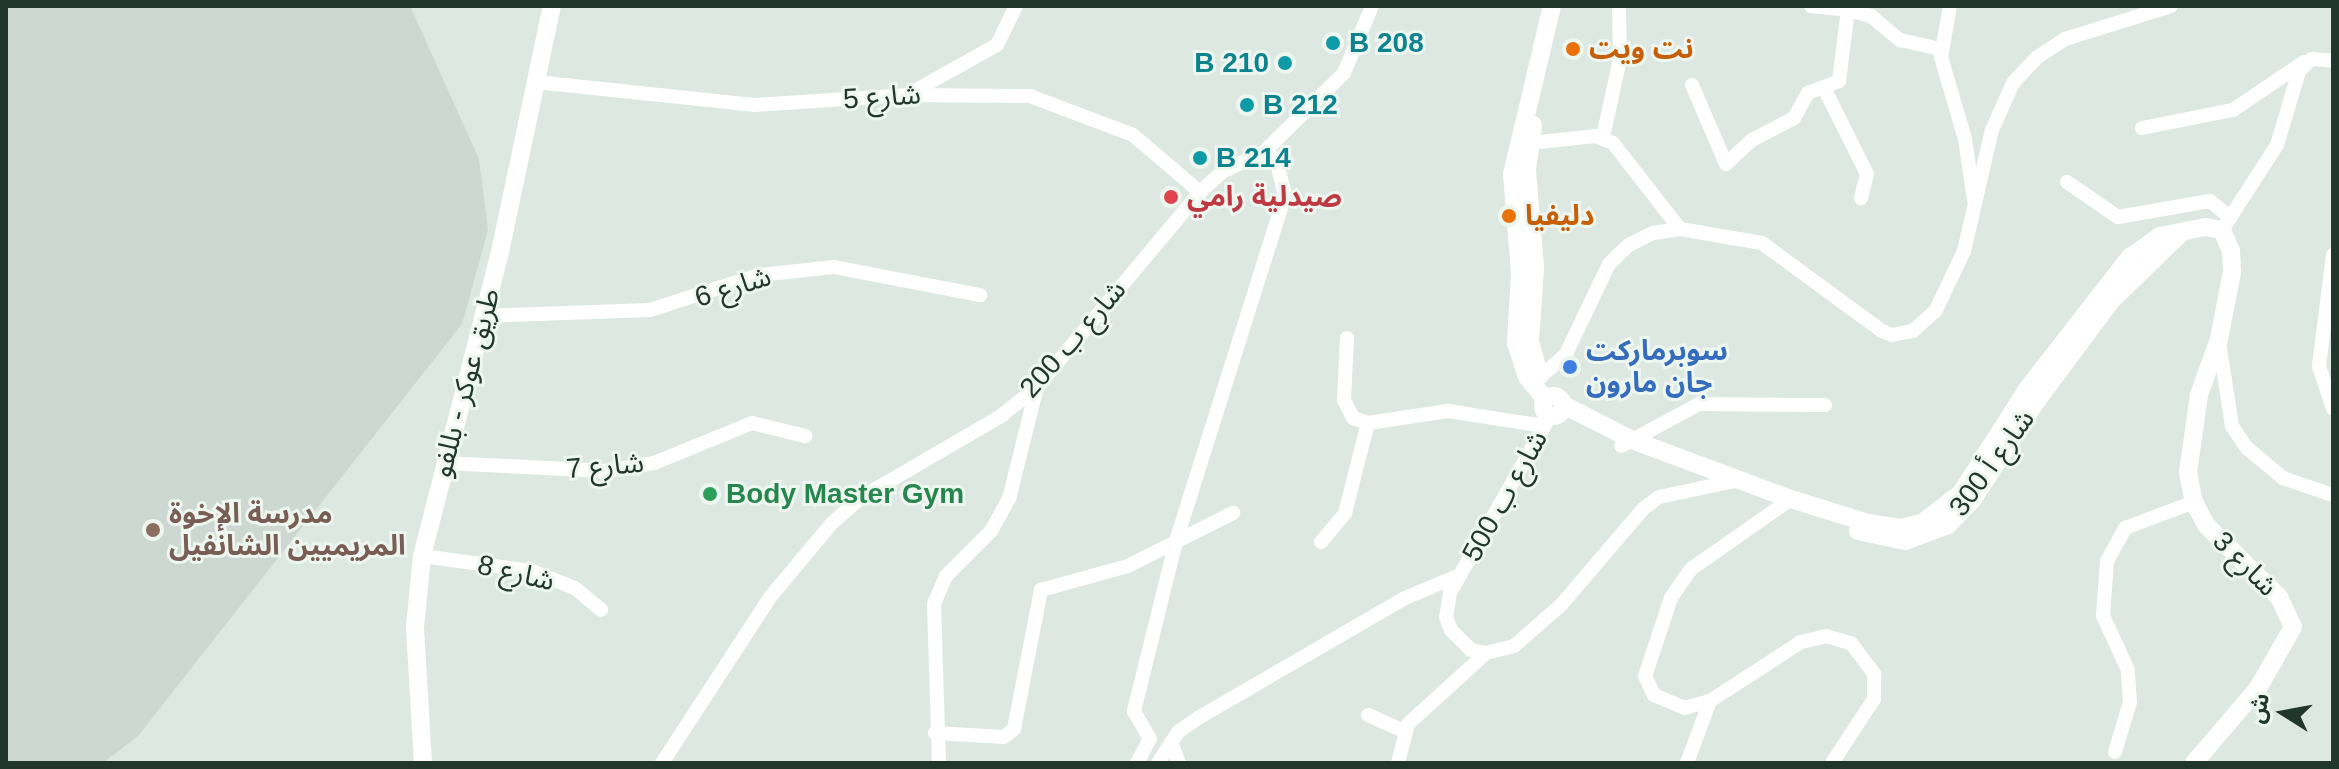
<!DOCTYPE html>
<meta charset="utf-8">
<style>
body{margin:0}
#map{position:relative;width:2339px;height:769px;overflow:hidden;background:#dee8e2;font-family:Helvetica,"Noto Sans Arabic",sans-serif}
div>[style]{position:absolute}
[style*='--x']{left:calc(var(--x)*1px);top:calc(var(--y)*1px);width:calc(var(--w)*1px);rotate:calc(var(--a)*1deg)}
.built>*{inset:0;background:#ccd8d1}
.minor>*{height:14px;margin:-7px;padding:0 7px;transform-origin:7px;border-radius:7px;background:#fff}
.tertiary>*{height:18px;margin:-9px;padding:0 9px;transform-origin:9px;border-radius:9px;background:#fff}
.tertiary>.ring{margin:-9px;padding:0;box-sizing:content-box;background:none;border:18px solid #fff;border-radius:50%}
.dots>*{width:22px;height:22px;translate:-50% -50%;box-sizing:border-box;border:4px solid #eef6f0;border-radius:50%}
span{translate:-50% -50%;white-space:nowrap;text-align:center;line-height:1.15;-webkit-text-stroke:6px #eef6f0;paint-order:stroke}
.culture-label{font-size:28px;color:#0d838f;font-weight:700}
.left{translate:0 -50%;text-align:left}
.right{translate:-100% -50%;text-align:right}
.food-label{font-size:28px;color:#c56008;font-weight:700}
.street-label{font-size:28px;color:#21372d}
.health-label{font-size:28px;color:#be3a42;font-weight:700}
.shop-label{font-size:28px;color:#366cbe;font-weight:700}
.leisure-label{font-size:28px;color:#27864d;font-weight:700}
.education-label{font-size:28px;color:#785e54;font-weight:700}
.frame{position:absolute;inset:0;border:8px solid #21372d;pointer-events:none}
.north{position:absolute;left:2243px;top:673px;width:80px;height:80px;-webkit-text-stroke:6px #eef6f0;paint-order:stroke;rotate:281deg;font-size:22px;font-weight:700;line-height:32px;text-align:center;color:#21372d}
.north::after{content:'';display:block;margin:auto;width:28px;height:36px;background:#21372d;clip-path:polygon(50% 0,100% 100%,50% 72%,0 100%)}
</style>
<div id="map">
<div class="built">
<i style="clip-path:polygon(6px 6px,410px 6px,479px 159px,488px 230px,462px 324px,138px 736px,103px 763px,6px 763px)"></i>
</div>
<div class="minor">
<i style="--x:1811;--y:6;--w:37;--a:6"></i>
<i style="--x:1950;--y:6;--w:52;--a:100"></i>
<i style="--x:1941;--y:57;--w:85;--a:73.7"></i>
<i style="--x:1965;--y:139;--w:62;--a:81.6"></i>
<i style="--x:536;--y:82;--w:219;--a:6"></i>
<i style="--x:754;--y:105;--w:153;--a:-3.7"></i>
<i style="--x:907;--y:95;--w:123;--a:0.5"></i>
<i style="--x:1030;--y:96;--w:110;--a:20.7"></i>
<i style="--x:1133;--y:135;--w:88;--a:40.4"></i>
<i style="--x:1692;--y:85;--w:86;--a:66.7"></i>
<i style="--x:1726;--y:164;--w:35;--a:-43"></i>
<i style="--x:1752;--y:140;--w:47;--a:-27.6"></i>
<i style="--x:1794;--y:118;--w:29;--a:-61"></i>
<i style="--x:1808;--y:93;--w:33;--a:-21"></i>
<i style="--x:1839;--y:81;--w:72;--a:-82.8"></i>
<i style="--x:1848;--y:10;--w:24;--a:15"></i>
<i style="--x:1871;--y:16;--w:38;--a:40"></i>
<i style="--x:1900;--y:40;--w:41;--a:12.7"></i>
<i style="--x:1824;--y:88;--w:96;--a:63.4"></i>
<i style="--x:1867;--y:174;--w:25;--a:104"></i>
<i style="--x:911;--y:93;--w:98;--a:-29.2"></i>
<i style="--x:997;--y:45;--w:43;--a:-64"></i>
<i style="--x:2142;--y:128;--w:93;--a:-11.2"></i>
<i style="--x:2233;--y:110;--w:86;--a:-34.1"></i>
<i style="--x:1603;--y:137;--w:80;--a:-77.7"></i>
<i style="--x:1620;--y:59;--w:53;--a:-91.1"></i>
<i style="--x:1530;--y:143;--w:65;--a:-6.1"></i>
<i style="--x:1595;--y:136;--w:19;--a:21"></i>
<i style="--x:1613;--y:143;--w:109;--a:52.1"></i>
<i style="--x:2067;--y:182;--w:62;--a:34.5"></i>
<i style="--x:2118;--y:217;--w:93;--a:-9.9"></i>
<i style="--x:2210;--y:201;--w:26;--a:39"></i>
<i style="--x:2222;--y:230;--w:101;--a:-57.1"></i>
<i style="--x:2277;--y:145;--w:77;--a:-73.4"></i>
<i style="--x:2299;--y:71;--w:18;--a:-43"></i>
<i style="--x:2312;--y:59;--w:21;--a:5"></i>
<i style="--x:2333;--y:255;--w:112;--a:97.2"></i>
<i style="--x:2319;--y:366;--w:45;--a:72"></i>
<i style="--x:484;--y:316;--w:166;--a:-2.1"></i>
<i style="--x:650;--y:310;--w:114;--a:-17.8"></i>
<i style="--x:759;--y:275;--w:75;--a:-6.1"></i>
<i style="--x:834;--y:267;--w:149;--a:10.9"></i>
<i style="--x:1347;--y:338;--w:62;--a:92.8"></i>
<i style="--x:1344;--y:400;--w:20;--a:63"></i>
<i style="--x:1353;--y:418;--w:16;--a:18"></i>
<i style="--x:1368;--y:423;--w:81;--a:-8.5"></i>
<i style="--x:1448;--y:411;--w:97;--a:8.9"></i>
<i style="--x:2219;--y:342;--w:85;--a:81.2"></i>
<i style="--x:2232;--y:426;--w:27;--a:56"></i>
<i style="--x:2247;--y:448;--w:47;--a:39.8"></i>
<i style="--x:2283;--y:478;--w:53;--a:18.8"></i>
<i style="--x:1540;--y:377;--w:35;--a:-41"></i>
<i style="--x:1566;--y:354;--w:100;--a:-64.5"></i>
<i style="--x:1609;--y:264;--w:28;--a:-44"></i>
<i style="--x:1629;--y:245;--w:27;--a:-27"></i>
<i style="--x:1653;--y:233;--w:27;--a:-8"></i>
<i style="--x:1680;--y:229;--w:83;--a:9.7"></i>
<i style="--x:1762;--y:243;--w:149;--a:36.3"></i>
<i style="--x:1882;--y:331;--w:11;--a:22"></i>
<i style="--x:1892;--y:335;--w:21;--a:-11"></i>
<i style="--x:1913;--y:331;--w:31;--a:-42"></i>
<i style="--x:1936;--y:310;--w:65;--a:-64.6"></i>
<i style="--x:1964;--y:251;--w:124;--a:-77"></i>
<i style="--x:1992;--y:130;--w:51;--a:-65.9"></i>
<i style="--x:2013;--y:83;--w:34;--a:-47"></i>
<i style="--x:2036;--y:58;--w:35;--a:-33"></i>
<i style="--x:2065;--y:39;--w:111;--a:-17.3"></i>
<i style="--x:1550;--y:416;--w:203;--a:119.5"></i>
<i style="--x:1450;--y:593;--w:24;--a:99"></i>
<i style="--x:1446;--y:617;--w:14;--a:69"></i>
<i style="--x:1451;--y:630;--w:28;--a:45"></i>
<i style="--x:1471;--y:650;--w:15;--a:11"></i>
<i style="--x:1486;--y:653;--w:29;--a:-14"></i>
<i style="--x:1514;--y:646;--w:62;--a:-41.1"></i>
<i style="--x:1561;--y:605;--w:126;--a:-49.5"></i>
<i style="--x:1643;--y:509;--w:20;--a:-37"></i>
<i style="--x:1659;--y:497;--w:83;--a:-11.9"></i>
<i style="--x:1621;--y:446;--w:89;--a:-28.3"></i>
<i style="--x:1699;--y:404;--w:126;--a:0.5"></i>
<i style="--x:444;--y:463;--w:163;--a:2.8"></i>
<i style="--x:607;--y:471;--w:48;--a:-9.7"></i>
<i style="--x:654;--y:463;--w:106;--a:-22.2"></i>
<i style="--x:752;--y:423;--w:55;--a:13.8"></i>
<i style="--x:1791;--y:499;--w:122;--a:145"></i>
<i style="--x:1691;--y:569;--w:35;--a:125"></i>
<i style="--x:1671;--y:598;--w:82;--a:108.4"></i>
<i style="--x:1645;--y:676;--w:21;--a:65"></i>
<i style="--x:1654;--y:695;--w:33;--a:23"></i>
<i style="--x:1684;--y:708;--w:27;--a:-15"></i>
<i style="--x:1710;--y:701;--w:108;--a:-33"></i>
<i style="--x:1801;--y:642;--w:26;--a:-13"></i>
<i style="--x:1826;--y:636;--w:26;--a:16"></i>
<i style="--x:1851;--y:643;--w:39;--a:53"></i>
<i style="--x:1874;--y:674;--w:25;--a:90"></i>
<i style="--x:1874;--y:699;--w:77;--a:123.3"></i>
<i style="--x:1321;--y:542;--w:38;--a:-50"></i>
<i style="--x:1345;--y:513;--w:93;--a:-75.7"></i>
<i style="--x:422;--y:556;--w:111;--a:7.8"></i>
<i style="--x:532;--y:571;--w:46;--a:21.6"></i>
<i style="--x:575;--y:588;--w:34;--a:40"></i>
<i style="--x:1368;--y:715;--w:39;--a:24"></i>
<i style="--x:935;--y:733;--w:69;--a:3.3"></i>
<i style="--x:1004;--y:737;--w:13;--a:-39"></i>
<i style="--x:1014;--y:729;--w:142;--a:-79"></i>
<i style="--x:1041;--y:590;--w:90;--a:-15.4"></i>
<i style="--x:1128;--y:566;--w:118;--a:-26.8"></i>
<i style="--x:1171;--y:742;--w:22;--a:69"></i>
<i style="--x:2115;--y:752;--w:52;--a:-73.3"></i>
<i style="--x:2130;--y:702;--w:32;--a:-94"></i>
<i style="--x:2128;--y:670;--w:60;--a:-114.8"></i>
<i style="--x:2103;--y:616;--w:55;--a:-85.8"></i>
<i style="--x:2107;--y:561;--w:38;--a:-61"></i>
<i style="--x:2125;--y:528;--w:74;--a:-20.6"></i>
<i style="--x:662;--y:763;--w:199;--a:-56.9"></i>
<i style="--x:771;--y:596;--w:95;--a:-50.1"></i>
<i style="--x:832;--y:523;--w:40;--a:-41"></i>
<i style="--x:862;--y:497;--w:161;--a:-30.2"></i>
<i style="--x:1001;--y:416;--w:46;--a:-38.9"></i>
<i style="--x:1037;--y:387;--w:254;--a:-50.1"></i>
<i style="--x:1200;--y:192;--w:30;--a:-42"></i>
<i style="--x:1222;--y:172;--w:47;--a:-25.5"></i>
<i style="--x:1264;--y:152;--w:112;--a:-44.6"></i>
<i style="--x:1344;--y:73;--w:73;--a:-67.3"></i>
<i style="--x:939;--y:763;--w:159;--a:-91.8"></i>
<i style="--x:934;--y:604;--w:30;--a:-67"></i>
<i style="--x:946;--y:576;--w:64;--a:-45"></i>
<i style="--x:991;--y:531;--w:37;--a:-61"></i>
<i style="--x:1009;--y:499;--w:115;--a:-76"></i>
<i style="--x:1137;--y:763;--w:27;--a:-62"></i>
<i style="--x:1150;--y:739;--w:32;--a:-120"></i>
<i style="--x:1134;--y:711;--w:175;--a:-76.1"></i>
<i style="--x:1176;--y:541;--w:363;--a:-72.5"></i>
<i style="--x:1285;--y:195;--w:37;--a:-104"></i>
<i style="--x:1276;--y:159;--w:14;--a:-150"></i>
<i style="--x:1158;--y:763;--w:37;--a:-57"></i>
<i style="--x:1178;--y:732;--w:24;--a:-35"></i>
<i style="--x:1198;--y:718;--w:239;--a:-30.1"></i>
<i style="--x:1405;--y:598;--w:60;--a:-22.7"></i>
<i style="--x:1398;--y:763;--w:40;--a:-75.6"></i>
<i style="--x:1408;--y:724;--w:105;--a:-42.3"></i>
<i style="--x:1687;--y:763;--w:66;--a:-69.6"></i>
</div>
<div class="tertiary">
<i style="--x:1533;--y:125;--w:45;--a:97.6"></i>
<i style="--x:1527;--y:170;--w:98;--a:85.3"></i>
<i style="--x:1535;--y:268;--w:74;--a:93.9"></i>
<i style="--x:1530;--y:342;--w:35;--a:74"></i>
<i class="ring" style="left:1543px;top:396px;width:2px;height:2px"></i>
<i style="--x:1545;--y:399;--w:28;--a:-129"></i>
<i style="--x:1527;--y:377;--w:36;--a:-108"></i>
<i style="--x:1516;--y:343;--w:71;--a:-86.8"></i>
<i style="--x:1520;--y:272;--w:98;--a:-94.7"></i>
<i style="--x:1512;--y:174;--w:173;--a:-76.6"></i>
<i style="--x:1564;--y:405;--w:76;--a:27.2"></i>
<i style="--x:1632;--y:440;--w:170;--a:20.4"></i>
<i style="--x:1791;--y:499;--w:81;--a:17.3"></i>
<i style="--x:1868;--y:523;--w:32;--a:9"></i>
<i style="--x:1900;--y:528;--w:23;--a:-13"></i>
<i style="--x:1922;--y:523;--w:49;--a:-37.6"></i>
<i style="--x:1961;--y:493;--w:125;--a:-57.5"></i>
<i style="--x:2028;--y:388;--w:166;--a:-52.1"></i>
<i style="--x:2130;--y:257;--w:37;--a:-35"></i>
<i style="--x:2160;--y:236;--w:46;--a:-11.3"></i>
<i style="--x:2205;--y:227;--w:17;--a:10"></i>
<i style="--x:2222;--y:230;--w:23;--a:67"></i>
<i style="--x:2231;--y:251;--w:21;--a:87"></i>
<i style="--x:2232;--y:272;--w:68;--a:101"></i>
<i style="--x:2219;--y:339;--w:59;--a:109.7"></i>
<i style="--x:2199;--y:395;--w:78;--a:98.1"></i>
<i style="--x:2188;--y:472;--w:31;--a:79"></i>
<i style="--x:2194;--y:502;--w:27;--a:62"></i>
<i style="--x:2207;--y:526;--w:101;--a:44.6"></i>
<i style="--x:2279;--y:597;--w:33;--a:65"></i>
<i style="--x:2293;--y:627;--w:70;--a:119.8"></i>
<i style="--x:2258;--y:688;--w:99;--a:130.5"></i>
<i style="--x:1858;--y:531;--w:48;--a:12"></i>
<i style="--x:1905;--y:541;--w:46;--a:-20.4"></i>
<i style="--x:1948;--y:525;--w:36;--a:-46"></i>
<i style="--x:1973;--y:499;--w:114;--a:-57.1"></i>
<i style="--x:2035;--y:403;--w:127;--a:-53.3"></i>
<i style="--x:2111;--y:301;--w:99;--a:-44.2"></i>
<i style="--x:423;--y:763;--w:136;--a:-93.4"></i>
<i style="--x:415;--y:627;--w:71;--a:-84.4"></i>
<i style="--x:422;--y:556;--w:314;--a:-75.6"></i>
<i style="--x:500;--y:252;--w:251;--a:-78.1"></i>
</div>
<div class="dots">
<i style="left:1333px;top:43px;background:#0f9aa8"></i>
<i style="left:1573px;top:49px;background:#e8710a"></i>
<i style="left:1285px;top:63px;background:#0f9aa8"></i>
<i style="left:1247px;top:105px;background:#0f9aa8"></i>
<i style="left:1200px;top:158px;background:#0f9aa8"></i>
<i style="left:1171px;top:197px;background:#e0444e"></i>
<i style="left:1509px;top:216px;background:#e8710a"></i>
<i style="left:1570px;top:367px;background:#3f7fe0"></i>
<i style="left:710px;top:494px;background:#2e9e5b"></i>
<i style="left:153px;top:530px;background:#8d6e63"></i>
</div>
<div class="culture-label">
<span class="left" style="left:1349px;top:43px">B 208</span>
<span class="right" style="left:1269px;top:63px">B 210</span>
<span class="left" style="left:1263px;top:105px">B 212</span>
<span class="left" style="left:1216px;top:158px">B 214</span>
</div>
<div class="food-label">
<span class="left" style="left:1589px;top:49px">نت ويت</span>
<span class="left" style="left:1525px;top:216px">دليفيا</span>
</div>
<div class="street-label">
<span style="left:882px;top:97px;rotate:-4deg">شارع 5</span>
<span style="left:733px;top:287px;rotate:-17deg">شارع 6</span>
<span style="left:1073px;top:339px;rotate:-49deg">شارع ب 200</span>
<span style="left:466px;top:383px;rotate:-75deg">طريق عوكر - بللفو</span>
<span style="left:1992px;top:463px;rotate:-54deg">شارع أ 300</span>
<span style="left:605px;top:466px;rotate:-5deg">شارع 7</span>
<span style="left:1505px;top:496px;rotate:-61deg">شارع ب 500</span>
<span style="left:2245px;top:564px;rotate:45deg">شارع 3</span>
<span style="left:516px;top:573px;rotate:13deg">شارع 8</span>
</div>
<div class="health-label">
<span class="left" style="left:1187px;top:197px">صيدلية رامي</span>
</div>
<div class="shop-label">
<span class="left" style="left:1586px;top:367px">سوبرماركت<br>جان مارون</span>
</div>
<div class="leisure-label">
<span class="left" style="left:726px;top:494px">Body Master Gym</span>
</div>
<div class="education-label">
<span class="left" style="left:169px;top:530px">مدرسة الإخوة<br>المريميين الشانفيل</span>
</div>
<div class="frame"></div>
<div class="north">ش</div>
</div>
